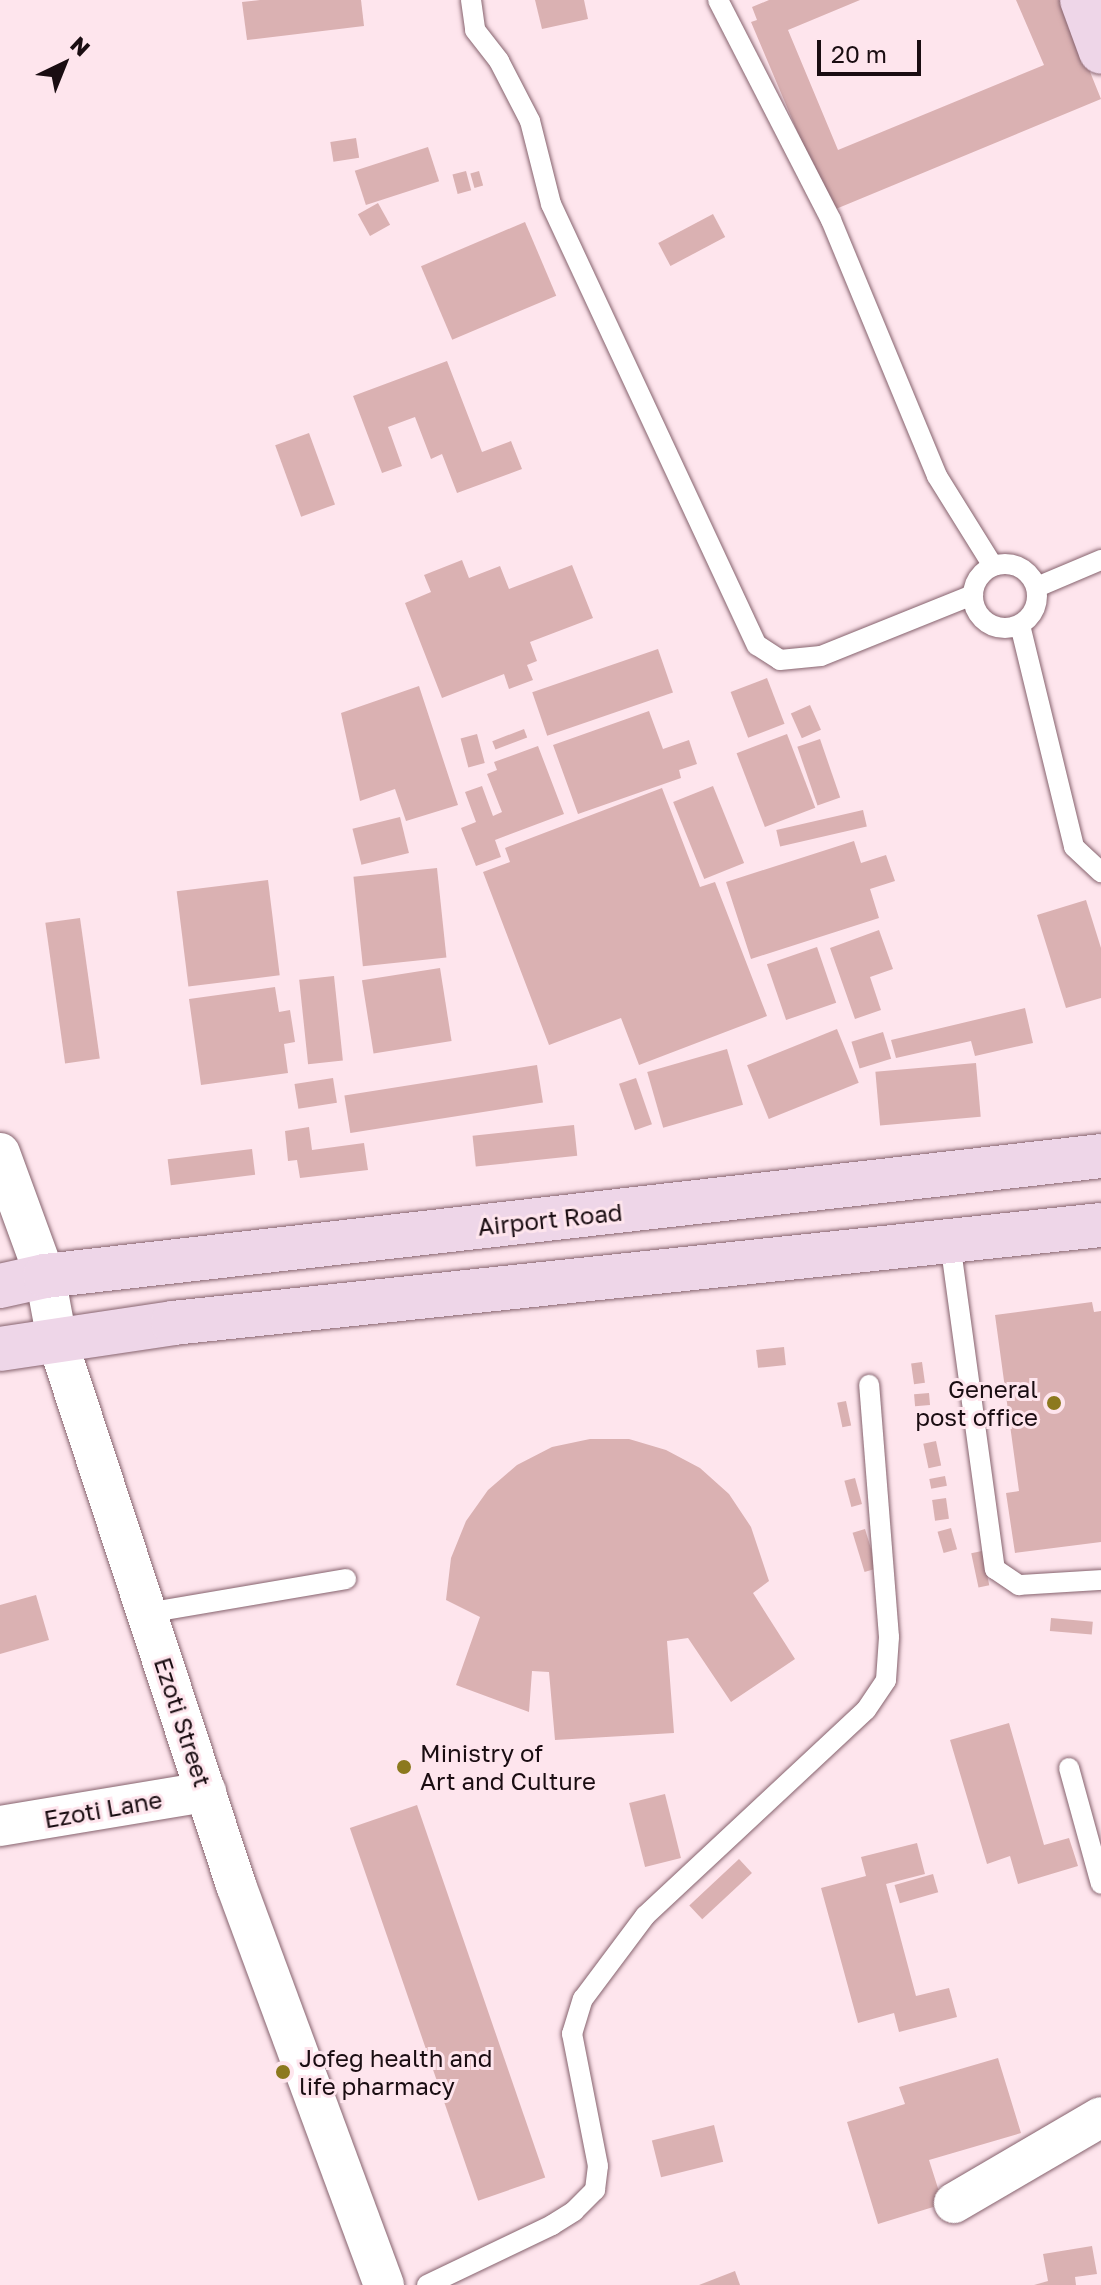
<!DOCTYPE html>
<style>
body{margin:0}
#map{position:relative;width:1101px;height:2285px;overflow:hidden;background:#fee5ed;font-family:"Golos Text",sans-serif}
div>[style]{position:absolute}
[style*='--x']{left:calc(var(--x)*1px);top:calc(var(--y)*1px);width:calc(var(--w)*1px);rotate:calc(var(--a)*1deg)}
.building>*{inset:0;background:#dab1b2;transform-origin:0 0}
.roads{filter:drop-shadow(0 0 2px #86636e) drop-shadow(0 0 2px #86636e)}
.lane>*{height:20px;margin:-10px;padding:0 10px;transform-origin:10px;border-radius:10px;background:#fff}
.lane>.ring{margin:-10px;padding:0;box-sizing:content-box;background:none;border:20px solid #fff;border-radius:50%}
.street>*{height:40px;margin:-20px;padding:0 20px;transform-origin:20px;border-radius:20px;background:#fff}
.secondary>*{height:44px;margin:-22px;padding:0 22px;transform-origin:22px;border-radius:22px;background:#eed6e8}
.dots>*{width:22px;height:22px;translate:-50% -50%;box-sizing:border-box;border:4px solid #fee5ed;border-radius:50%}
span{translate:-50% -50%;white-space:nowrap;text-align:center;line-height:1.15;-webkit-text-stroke:6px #fee5ed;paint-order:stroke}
.street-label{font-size:24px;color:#1a0d12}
.poi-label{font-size:24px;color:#1a0d12}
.right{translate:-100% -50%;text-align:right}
.left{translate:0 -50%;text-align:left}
.north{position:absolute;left:24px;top:24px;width:80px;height:80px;-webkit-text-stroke:6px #fee5ed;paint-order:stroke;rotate:43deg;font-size:22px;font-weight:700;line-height:32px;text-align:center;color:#1a0d12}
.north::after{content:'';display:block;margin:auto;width:28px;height:36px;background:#1a0d12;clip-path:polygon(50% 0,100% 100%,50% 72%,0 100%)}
.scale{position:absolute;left:817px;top:40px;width:104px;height:36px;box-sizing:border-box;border:4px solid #1a0d12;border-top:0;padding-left:10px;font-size:24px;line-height:28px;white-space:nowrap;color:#1a0d12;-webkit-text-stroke:6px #fee5ed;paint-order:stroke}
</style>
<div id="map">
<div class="building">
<i style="clip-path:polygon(260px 0,361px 0,364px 26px,247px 40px,242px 2px)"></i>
<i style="clip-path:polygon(535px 0,584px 0,588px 19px,542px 29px)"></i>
<i style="clip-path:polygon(769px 0,860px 0,788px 30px,838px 150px,1044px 65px,1016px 0,1061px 0,1101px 99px,831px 211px,751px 22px,757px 20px,752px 7px)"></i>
<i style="left:356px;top:138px;width:20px;height:26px;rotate:81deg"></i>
<i style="left:428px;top:147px;width:36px;height:77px;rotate:72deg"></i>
<i style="left:466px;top:171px;width:20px;height:14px;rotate:75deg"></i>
<i style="left:479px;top:171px;width:15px;height:9px;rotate:74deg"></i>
<i style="left:378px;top:203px;width:25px;height:23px;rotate:61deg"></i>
<i style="left:713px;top:214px;width:26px;height:62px;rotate:62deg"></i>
<i style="left:525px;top:222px;width:80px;height:113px;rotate:67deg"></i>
<i style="clip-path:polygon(447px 361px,482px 452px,511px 441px,522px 469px,457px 493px,442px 454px,431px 459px,415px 417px,388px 427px,402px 466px,382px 473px,353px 396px)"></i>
<i style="left:309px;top:433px;width:76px;height:36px;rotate:70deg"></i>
<i style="clip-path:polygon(462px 560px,469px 578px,500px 566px,509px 589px,572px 565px,593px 618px,530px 642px,537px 661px,527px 665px,533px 680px,509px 689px,504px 674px,442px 698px,405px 603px,431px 592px,424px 575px)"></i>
<i style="left:658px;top:649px;width:46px;height:133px;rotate:71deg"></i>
<i style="left:767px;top:678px;width:49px;height:39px;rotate:69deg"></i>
<i style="clip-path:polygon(419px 686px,458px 805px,406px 821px,395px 789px,360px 801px,341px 713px)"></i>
<i style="left:810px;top:705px;width:27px;height:21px;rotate:66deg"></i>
<i style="clip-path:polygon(649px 711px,663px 749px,689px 740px,697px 764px,679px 770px,681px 778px,578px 814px,553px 745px)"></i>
<i style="left:524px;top:729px;width:9px;height:34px;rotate:69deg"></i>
<i style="left:477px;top:734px;width:30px;height:17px;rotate:75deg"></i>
<i style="left:787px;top:734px;width:79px;height:54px;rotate:69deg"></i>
<i style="left:820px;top:739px;width:62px;height:24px;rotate:71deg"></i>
<i style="clip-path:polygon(538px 746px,564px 814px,495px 840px,501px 857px,476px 866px,461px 828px,476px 822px,465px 792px,482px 786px,493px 816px,502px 812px,487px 774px,497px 770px,494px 762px)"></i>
<i style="left:713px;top:786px;width:83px;height:43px;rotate:68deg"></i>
<i style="clip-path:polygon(662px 788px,700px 887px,715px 882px,767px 1016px,639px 1065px,621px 1018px,549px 1045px,483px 872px,510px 862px,505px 848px)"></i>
<i style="left:863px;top:810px;width:17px;height:89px;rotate:77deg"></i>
<i style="left:400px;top:817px;width:37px;height:49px;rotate:76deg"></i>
<i style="clip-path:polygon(854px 841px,861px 863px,886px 855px,895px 881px,870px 889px,879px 918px,751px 959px,726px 882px)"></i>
<i style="left:437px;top:868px;width:90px;height:84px;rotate:84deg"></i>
<i style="left:268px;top:880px;width:96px;height:92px;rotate:83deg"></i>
<i style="clip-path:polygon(1086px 900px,1101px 948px,1101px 998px,1066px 1008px,1037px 915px)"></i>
<i style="left:80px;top:918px;width:142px;height:35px;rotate:82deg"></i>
<i style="clip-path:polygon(879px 930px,893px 969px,870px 977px,881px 1010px,855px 1019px,830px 948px)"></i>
<i style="left:817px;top:947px;width:59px;height:53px;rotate:71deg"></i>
<i style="left:440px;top:968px;width:74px;height:79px;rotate:81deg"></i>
<i style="left:334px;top:976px;width:85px;height:35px;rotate:84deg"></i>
<i style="clip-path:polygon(275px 987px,279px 1012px,290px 1010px,295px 1042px,284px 1044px,288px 1073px,201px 1085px,189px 999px)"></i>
<i style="clip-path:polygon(1025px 1008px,1033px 1043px,975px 1056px,971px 1041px,896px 1058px,891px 1040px)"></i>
<i style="left:837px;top:1029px;width:58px;height:97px;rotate:68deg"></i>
<i style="left:883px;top:1032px;width:28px;height:33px;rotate:73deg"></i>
<i style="left:727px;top:1049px;width:58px;height:83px;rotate:74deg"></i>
<i style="left:976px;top:1063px;width:54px;height:101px;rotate:85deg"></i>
<i style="left:537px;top:1065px;width:38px;height:195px;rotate:81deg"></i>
<i style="left:333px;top:1078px;width:25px;height:39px;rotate:81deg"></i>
<i style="left:636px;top:1078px;width:49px;height:18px;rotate:71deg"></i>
<i style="left:574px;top:1125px;width:31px;height:102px;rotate:84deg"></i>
<i style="clip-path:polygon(309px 1127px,312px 1150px,364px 1143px,368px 1170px,300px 1178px,297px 1160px,288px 1161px,285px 1131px)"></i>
<i style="left:252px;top:1149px;width:26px;height:85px;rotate:83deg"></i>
<i style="clip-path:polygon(1092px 1302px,1094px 1312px,1101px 1311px,1101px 1542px,1015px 1553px,1006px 1493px,1019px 1491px,995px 1315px)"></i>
<i style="left:784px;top:1347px;width:18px;height:28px;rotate:84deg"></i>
<i style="left:922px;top:1362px;width:21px;height:11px;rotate:82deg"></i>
<i style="left:929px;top:1393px;width:12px;height:15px;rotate:85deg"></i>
<i style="left:846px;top:1401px;width:25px;height:9px;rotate:78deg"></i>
<i style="clip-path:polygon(590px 1439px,629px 1439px,666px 1450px,700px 1468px,729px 1494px,751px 1527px,769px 1581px,753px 1593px,795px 1659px,731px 1702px,688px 1638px,667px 1641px,674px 1733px,555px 1740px,549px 1672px,532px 1671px,529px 1712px,456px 1685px,480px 1617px,446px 1600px,451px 1558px,466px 1521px,488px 1490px,517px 1465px,552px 1447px)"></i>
<i style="left:936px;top:1441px;width:25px;height:13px;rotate:78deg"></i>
<i style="left:945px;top:1476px;width:10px;height:16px;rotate:79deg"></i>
<i style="left:855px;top:1478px;width:27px;height:11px;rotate:75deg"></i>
<i style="left:946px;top:1498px;width:21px;height:14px;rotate:82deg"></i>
<i style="left:951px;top:1528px;width:22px;height:14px;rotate:74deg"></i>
<i style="left:865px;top:1529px;width:41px;height:13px;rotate:73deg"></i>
<i style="left:982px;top:1551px;width:35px;height:11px;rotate:78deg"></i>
<i style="clip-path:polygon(36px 1595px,49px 1640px,0 1654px,0 1605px)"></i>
<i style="left:1051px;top:1618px;width:42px;height:13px;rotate:5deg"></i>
<i style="clip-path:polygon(1009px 1723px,1044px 1845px,1069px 1838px,1078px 1866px,1018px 1884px,1010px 1856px,987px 1864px,950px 1740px)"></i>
<i style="left:665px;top:1794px;width:66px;height:37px;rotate:76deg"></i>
<i style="left:417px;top:1805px;width:394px;height:71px;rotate:71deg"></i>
<i style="clip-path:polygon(917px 1843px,925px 1874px,886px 1884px,916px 1996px,949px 1988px,957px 2017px,899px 2032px,894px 2013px,858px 2023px,821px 1888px,866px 1876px,861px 1857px)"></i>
<i style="left:739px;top:1859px;width:19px;height:68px;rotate:47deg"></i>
<i style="left:933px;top:1874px;width:19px;height:40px;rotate:74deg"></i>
<i style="clip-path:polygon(998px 2058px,1021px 2133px,929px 2160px,943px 2204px,878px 2224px,847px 2122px,905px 2104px,899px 2087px)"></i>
<i style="left:714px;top:2125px;width:38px;height:64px;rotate:76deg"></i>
<i style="clip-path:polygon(1092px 2246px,1097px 2274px,1075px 2277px,1076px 2285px,1034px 2285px,1048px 2281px,1043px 2254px)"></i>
<i style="clip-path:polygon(735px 2271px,740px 2285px,699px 2285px)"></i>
</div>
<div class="roads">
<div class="lane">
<i style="--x:471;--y:0;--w:30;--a:82"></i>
<i style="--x:475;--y:30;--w:39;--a:52"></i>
<i style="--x:499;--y:61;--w:68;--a:62.7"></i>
<i style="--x:530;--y:121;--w:86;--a:75.8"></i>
<i style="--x:551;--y:204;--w:487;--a:65"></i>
<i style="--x:757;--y:645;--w:27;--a:33"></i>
<i style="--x:780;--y:660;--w:41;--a:-5.6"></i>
<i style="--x:821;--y:656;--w:164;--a:-21.9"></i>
<i style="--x:718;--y:0;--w:247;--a:62.8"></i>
<i style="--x:831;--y:220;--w:277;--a:67.5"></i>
<i style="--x:937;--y:476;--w:106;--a:58.1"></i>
<i class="ring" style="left:973px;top:564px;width:44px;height:44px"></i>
<i style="--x:1037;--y:587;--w:69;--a:-22.9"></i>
<i style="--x:1020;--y:625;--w:228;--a:76.3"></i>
<i style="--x:1074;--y:847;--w:37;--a:43"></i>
<i style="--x:950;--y:1242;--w:330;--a:82.2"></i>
<i style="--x:995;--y:1569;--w:29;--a:34"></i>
<i style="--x:1019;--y:1585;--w:82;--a:-3.5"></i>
<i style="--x:147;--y:1613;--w:202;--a:-9.7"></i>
<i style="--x:1069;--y:1768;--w:120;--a:74.6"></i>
<i style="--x:427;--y:2285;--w:139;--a:-25.6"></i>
<i style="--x:552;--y:2225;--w:26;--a:-32"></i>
<i style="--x:574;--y:2211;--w:30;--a:-45"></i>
<i style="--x:595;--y:2190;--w:24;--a:-83"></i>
<i style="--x:598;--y:2166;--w:135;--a:-101.1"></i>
<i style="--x:572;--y:2034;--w:37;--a:-73"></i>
<i style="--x:583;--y:1999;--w:104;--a:-53.2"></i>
<i style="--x:645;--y:1916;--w:302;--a:-43"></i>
<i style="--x:866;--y:1710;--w:36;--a:-56"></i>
<i style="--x:886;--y:1680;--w:43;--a:-86"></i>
<i style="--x:889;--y:1637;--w:253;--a:-94.5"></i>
</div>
<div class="street">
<i style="--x:0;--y:1153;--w:131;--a:69.9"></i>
<i style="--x:45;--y:1276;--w:65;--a:79.4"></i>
<i style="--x:57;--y:1340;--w:574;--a:71.82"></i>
<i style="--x:236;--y:1885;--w:427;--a:69.7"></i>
<i style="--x:0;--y:1826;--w:209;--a:-9.4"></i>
<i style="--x:954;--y:2203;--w:170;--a:-30.3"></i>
</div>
<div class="secondary">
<i style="--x:1082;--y:0;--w:55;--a:69.9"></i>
<i style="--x:0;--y:1286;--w:46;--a:-12.5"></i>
<i style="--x:45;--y:1276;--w:1063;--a:-6.48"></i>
<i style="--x:0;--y:1349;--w:175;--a:-8.5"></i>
<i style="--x:173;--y:1323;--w:933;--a:-6.03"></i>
</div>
</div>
<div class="dots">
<i style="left:1054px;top:1403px;background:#8c791e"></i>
<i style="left:404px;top:1767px;background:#8c791e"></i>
<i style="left:283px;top:2072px;background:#8c791e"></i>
</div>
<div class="street-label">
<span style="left:550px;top:1219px;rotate:-6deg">Airport Road</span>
<span style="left:183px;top:1722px;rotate:72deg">Ezoti Street</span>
<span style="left:103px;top:1809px;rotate:-10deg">Ezoti Lane</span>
</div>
<div class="poi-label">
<span class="right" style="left:1038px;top:1403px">General<br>post office</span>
<span class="left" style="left:420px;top:1767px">Ministry of<br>Art and Culture</span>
<span class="left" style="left:299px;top:2072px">Jofeg health and<br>life pharmacy</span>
</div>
<div class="north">N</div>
<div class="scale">20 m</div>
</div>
